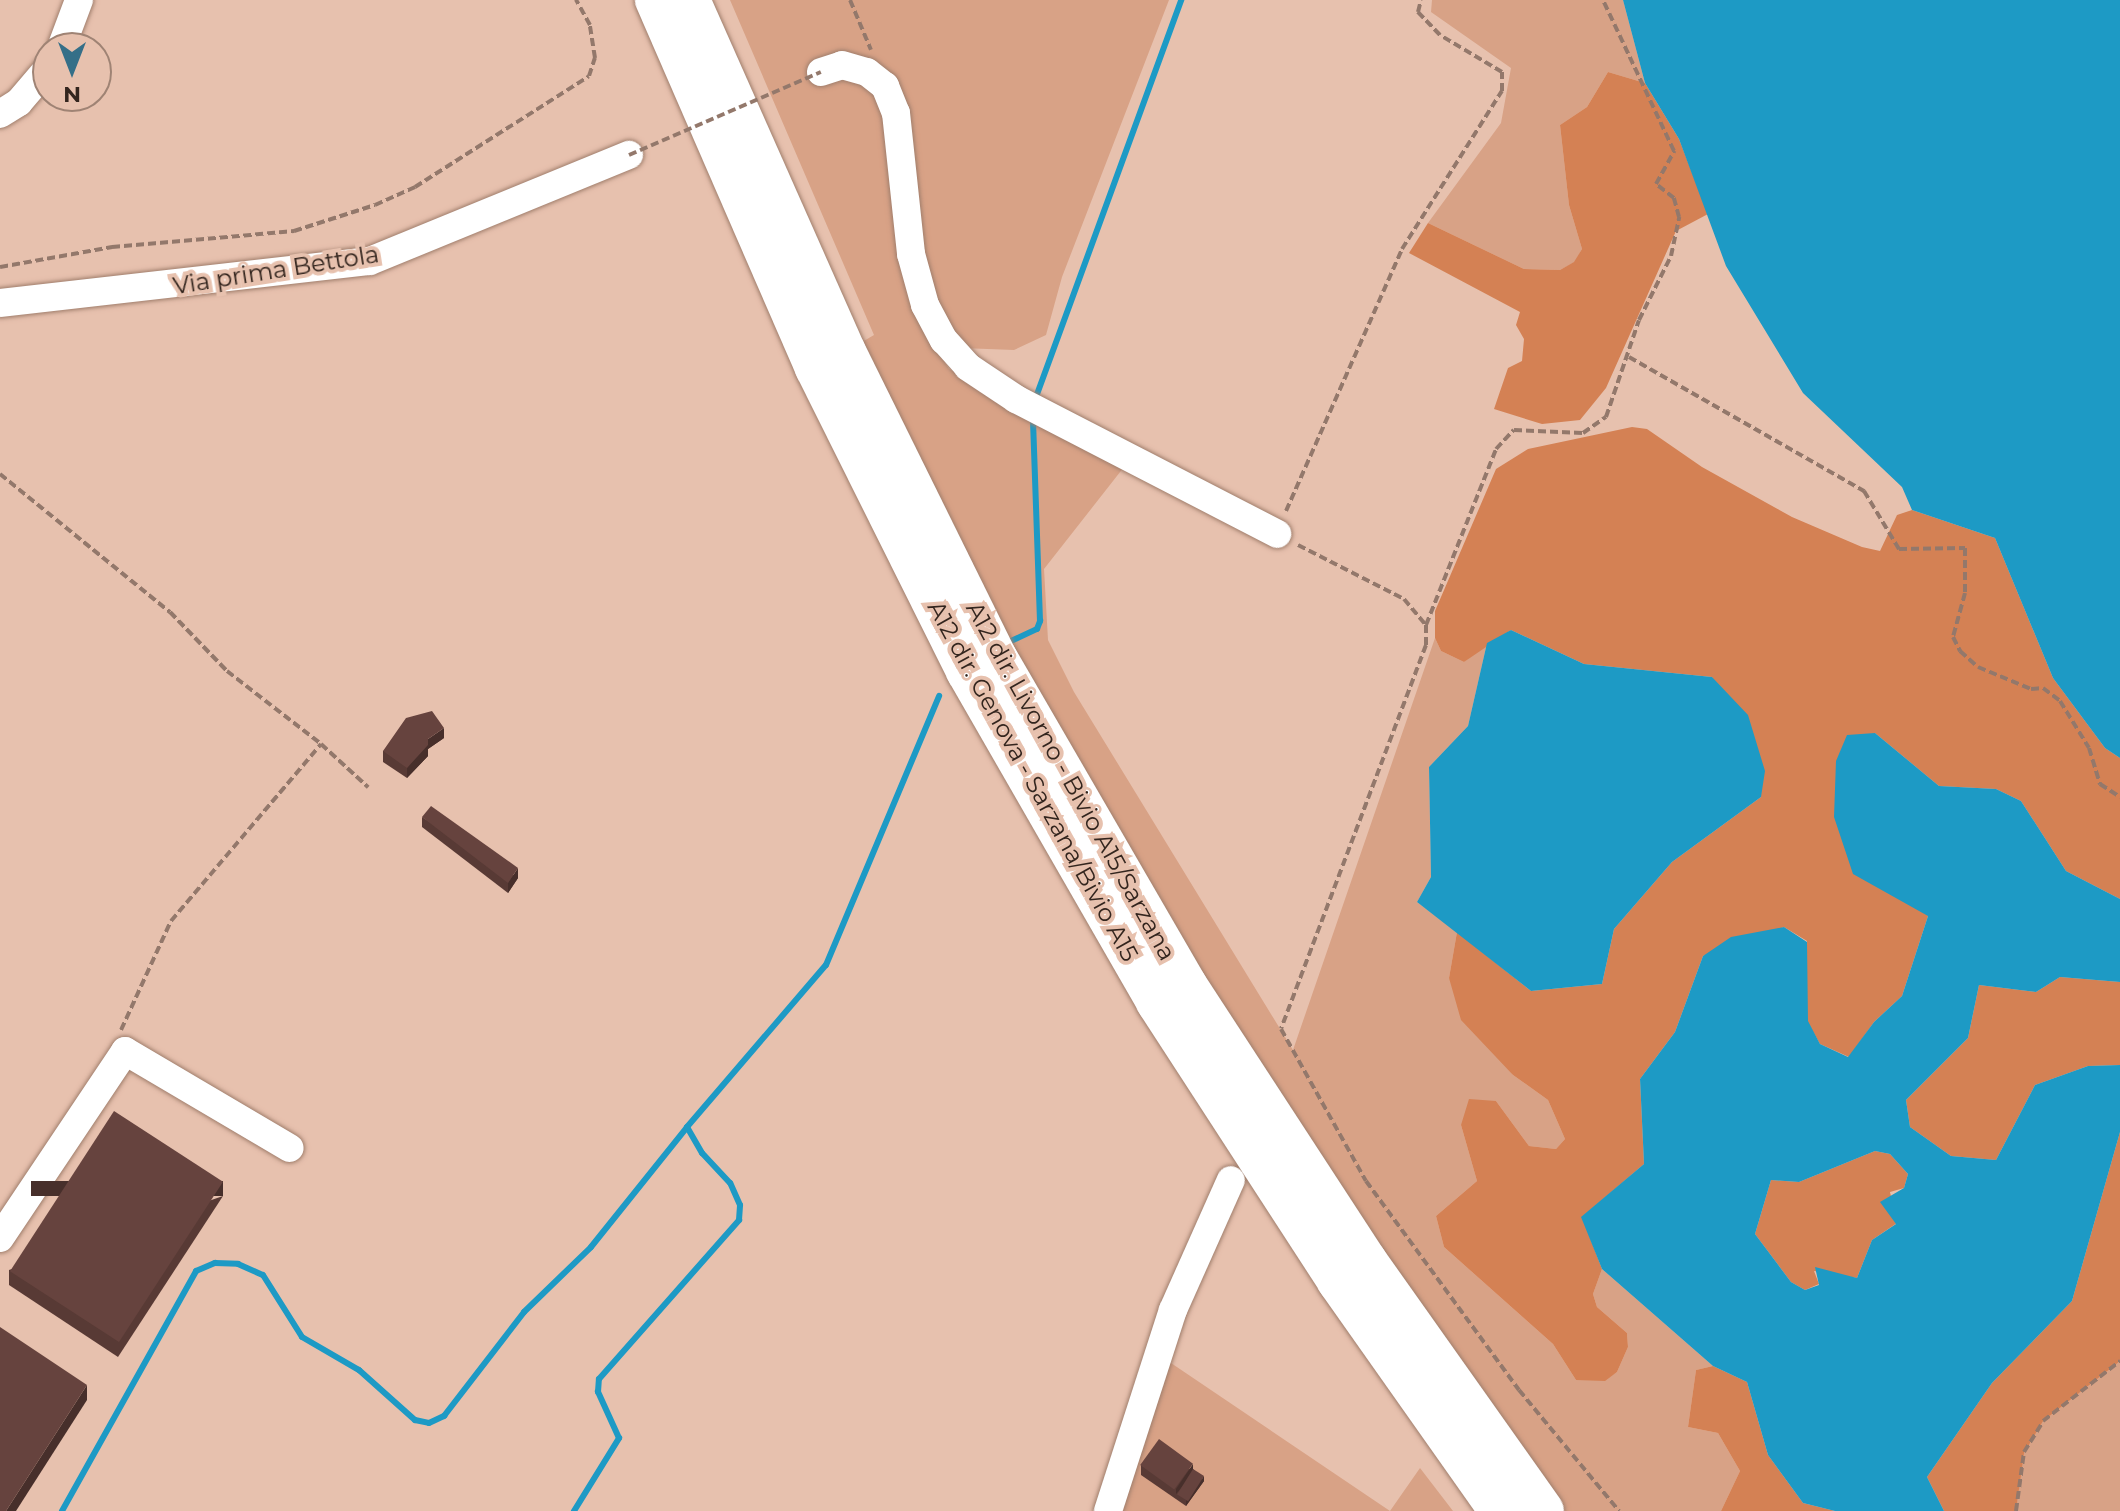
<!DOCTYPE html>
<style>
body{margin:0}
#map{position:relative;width:2120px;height:1511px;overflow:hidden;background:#e7c1ae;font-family:Montserrat,sans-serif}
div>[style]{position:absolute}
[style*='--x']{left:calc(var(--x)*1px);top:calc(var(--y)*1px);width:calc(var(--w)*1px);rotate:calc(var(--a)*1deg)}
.green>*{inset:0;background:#d8a286}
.forest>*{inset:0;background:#d48154}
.water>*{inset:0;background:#1d9ac5}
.stream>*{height:6px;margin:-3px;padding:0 3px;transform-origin:3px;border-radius:3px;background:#1d9ac5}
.path>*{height:4px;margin-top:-2px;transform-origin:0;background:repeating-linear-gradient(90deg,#93786b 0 8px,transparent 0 12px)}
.roads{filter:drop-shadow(0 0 2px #a07e6c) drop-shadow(0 0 2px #a07e6c)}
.minor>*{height:28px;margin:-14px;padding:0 14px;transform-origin:14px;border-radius:14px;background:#fff}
.highway>*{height:42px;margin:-21px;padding:0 21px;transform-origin:21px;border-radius:21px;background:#fff}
.path-bridge>*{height:4px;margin-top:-2px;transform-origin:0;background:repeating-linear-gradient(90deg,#93786b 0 8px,transparent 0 12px)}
.wall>*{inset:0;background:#583a35}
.shaded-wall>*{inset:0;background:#472f2b;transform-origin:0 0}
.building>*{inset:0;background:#66433e;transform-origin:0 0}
span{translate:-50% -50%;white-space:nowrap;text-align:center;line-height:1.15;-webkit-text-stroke:8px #e7c1ae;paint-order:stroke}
.street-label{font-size:24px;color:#33251e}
.north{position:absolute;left:32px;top:32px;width:80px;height:80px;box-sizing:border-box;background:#e7c1ae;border:2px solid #9f8374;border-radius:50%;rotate:180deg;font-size:22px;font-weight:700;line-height:32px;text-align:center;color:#33251e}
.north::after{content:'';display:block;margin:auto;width:28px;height:36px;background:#356f88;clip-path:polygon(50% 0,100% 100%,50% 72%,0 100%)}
</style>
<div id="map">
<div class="green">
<i style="clip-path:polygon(730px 0,1169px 0,1062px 277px,1046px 335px,1014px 350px,935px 347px,949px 369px,1124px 467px,1044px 569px,1048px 640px,1074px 692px,1293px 1050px,1435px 638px,1441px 651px,1464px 662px,1487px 643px,1468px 726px,1429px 767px,1431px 877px,1417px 902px,1457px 932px,1449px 978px,1513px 1075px,1548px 1100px,1565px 1139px,1556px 1149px,1529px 1146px,1496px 1101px,1461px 1125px,1477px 1181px,1436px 1216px,1444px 1247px,1553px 1344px,1576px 1380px,1605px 1380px,1617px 1372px,1628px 1347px,1627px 1333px,1597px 1307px,1593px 1294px,1602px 1269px,1713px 1366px,1696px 1370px,1688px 1427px,1718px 1433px,1740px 1471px,1721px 1511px,1543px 1511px,1366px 1261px,845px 352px,874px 335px)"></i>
<i style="clip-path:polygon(1432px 0,1623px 0,1645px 83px,1608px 72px,1587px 107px,1560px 125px,1569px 205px,1582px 249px,1575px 262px,1560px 270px,1524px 269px,1428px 223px,1501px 123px,1511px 68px,1431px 12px)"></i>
<i style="clip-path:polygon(2120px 1290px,2120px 1511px,2016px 1511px,2020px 1479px,1986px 1428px)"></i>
<i style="clip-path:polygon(1168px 1361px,1390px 1511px,1420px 1468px,1453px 1511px,1120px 1511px)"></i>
</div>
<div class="forest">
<i style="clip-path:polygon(1608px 72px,1645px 83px,1679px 139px,1708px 214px,1676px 231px,1606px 388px,1580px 420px,1542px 424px,1494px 409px,1508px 368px,1522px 361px,1524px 339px,1516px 325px,1520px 312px,1409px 253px,1428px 223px,1524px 269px,1560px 270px,1574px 262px,1582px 249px,1569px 205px,1560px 125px,1587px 107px)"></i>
<i style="clip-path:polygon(1632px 427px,1647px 429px,1702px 467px,1792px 517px,1862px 547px,1880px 551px,1897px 515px,1912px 510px,1995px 538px,2053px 678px,2105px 748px,2120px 758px,2120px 899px,2066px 871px,2021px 801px,1996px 789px,1939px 786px,1875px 733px,1928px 916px,1902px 996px,1874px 1022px,1849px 1057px,1820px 1044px,1807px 1021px,1807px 941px,1784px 927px,1703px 956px,1675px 1032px,1640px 1079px,1644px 1164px,1582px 1217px,1602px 1269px,1593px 1294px,1597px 1307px,1627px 1333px,1628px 1347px,1617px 1372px,1605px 1381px,1576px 1380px,1553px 1344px,1444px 1247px,1436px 1216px,1477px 1181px,1461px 1125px,1469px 1099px,1496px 1101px,1529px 1146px,1556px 1149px,1565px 1139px,1548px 1100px,1513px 1075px,1461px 1020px,1449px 978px,1457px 932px,1531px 991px,1602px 984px,1614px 929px,1672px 862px,1761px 797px,1712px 677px,1584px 664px,1511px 630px,1464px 662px,1441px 651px,1435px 638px,1435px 611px,1496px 469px,1528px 449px)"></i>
<i style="clip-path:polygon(2060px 977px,2120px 982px,2120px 1065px,2088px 1066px,2035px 1085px,1996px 1160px,1951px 1156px,1910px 1127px,1906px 1100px,1968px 1038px,1979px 985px,2036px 992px)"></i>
<i style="clip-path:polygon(2120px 1132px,2120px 1361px,2043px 1421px,2024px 1453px,2016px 1511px,1944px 1511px,1927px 1477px,1992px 1383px,2072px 1301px)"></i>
<i style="clip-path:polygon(1875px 1151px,1890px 1154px,1908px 1174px,1904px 1188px,1890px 1192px,1897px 1223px,1872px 1240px,1857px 1278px,1814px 1271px,1819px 1284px,1805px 1290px,1791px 1282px,1755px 1234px,1771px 1180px,1799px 1182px)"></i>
<i style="clip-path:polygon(1713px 1366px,1747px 1382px,1768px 1455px,1803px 1503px,1835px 1511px,1721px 1511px,1740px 1471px,1718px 1433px,1688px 1427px,1696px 1370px)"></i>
</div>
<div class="water">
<i style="clip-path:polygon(1623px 0,2120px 0,2120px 758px,2105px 748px,2053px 678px,1995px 538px,1912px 510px,1902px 487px,1803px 393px,1726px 266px,1679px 139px,1645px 83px)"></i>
<i style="clip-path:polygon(1511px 630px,1584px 664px,1712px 677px,1748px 715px,1765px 771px,1761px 797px,1672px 862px,1614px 929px,1602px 984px,1531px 991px,1417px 902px,1431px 877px,1429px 767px,1468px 726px,1487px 643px)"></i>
<i style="clip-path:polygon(evenodd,1875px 733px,1939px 786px,1996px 789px,2021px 801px,2066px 871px,2120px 899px,2120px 982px,2060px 977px,2036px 992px,1979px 985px,1968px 1038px,1906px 1100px,1910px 1127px,1951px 1156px,1996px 1160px,2035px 1085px,2088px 1066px,2120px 1065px,2120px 1132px,2072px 1301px,1992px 1383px,1927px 1477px,1944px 1511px,1835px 1511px,1803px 1503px,1768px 1455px,1747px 1382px,1713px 1366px,1602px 1269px,1581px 1217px,1644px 1164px,1640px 1079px,1675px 1032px,1703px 956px,1731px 937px,1784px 927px,1807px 942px,1808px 1021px,1820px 1044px,1848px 1057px,1874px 1022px,1902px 996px,1928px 916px,1853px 874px,1834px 817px,1836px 761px,1847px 735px,1875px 733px,1875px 1151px,1890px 1154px,1908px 1174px,1904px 1188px,1880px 1202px,1896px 1224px,1872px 1240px,1857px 1278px,1815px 1267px,1819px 1285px,1805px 1290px,1791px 1282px,1755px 1234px,1771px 1180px,1799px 1182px,1875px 1151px)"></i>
</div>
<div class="stream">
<i style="--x:1036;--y:397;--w:423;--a:-69.9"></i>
<i style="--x:1009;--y:642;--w:31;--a:-25"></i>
<i style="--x:1037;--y:629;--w:9;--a:-69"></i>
<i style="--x:1040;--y:621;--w:200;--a:-92"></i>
<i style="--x:62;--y:1511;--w:275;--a:-60.8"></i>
<i style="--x:196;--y:1271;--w:21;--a:-23"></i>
<i style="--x:215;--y:1263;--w:23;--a:2"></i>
<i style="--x:238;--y:1264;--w:27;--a:24"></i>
<i style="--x:263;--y:1275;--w:73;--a:57.8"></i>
<i style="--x:302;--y:1337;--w:66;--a:30.1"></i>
<i style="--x:359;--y:1370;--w:75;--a:41.8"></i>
<i style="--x:415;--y:1420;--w:14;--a:12"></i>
<i style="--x:429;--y:1423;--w:17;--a:-25"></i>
<i style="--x:444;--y:1416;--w:131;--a:-52.4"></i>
<i style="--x:524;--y:1312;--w:93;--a:-44.1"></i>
<i style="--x:591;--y:1247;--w:154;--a:-51.3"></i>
<i style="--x:574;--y:1511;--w:86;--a:-58.3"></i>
<i style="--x:619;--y:1438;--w:51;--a:-114.5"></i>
<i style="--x:598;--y:1392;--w:13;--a:-86"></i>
<i style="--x:599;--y:1379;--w:212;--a:-48.6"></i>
<i style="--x:739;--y:1220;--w:15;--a:-86"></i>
<i style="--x:740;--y:1205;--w:24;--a:-114"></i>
<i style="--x:730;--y:1183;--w:41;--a:-133"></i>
<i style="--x:702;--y:1153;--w:30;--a:-120"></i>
<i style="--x:687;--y:1127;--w:213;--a:-49.4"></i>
<i style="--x:826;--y:965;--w:292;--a:-67.2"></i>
</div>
<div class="path">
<i style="--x:850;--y:0;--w:54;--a:67.2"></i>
<i style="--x:0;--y:267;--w:114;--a:-10.1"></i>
<i style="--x:112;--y:247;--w:183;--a:-5"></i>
<i style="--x:294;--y:231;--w:85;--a:-17.8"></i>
<i style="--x:375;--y:205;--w:44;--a:-24.2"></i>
<i style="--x:415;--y:187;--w:206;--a:-32.5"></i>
<i style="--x:589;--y:76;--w:19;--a:-72"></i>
<i style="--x:595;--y:58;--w:33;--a:-99"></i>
<i style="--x:590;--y:25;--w:29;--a:-119"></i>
<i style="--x:1629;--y:357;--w:271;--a:29.7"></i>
<i style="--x:1864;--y:491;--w:68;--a:58.9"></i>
<i style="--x:1899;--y:549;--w:66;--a:-0.9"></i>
<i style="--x:1965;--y:548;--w:45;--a:90"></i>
<i style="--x:1965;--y:593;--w:46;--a:105.3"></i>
<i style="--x:1953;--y:637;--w:16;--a:63"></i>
<i style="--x:1960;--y:651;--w:24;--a:42"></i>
<i style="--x:1978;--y:667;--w:57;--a:22.5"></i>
<i style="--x:2031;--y:689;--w:12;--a:-5"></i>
<i style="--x:2043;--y:688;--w:21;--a:37"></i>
<i style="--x:2060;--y:701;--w:55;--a:58.3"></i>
<i style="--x:2089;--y:748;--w:38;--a:73"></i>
<i style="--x:2100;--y:784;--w:24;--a:33"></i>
<i style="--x:0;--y:474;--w:219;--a:39.1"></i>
<i style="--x:170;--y:612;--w:82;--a:46"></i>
<i style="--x:227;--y:671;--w:119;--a:37.8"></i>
<i style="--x:1286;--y:511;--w:287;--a:-66.1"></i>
<i style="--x:1402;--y:249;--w:187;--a:-57.7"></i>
<i style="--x:1502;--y:91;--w:19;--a:-90"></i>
<i style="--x:1502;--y:72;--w:72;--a:-149.2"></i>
<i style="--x:1440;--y:35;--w:32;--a:-134"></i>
<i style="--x:1418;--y:12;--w:12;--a:-76"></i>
<i style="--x:1298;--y:545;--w:119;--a:27"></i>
<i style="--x:1404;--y:599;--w:34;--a:50"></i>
<i style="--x:1426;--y:625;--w:20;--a:90"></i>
<i style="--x:1426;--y:645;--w:410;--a:110.7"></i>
<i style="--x:1281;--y:1029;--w:174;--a:60.8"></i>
<i style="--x:1366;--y:1181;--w:259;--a:53.8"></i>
<i style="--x:1519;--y:1390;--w:157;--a:50.4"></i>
<i style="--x:1426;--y:625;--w:189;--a:-68.3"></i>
<i style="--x:1496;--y:449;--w:26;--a:-47"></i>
<i style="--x:1514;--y:430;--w:69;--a:2.5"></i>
<i style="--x:1583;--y:433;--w:28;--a:-35"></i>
<i style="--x:1606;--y:417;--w:102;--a:-71.2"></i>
<i style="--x:1639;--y:320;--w:72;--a:-63.4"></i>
<i style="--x:1671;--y:256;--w:40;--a:-78"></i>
<i style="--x:1679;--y:217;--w:20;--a:-105"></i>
<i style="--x:1674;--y:198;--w:23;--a:-142"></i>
<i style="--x:1656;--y:184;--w:38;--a:-61"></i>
<i style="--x:1674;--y:151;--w:167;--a:-115.2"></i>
<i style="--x:121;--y:1030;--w:120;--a:-65.4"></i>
<i style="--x:171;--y:921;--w:232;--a:-49.7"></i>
<i style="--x:321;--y:744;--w:64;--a:42.5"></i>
<i style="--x:2016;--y:1511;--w:60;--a:-82.3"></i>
<i style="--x:2024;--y:1452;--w:36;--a:-58"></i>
<i style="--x:2043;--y:1421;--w:98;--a:-37.9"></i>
</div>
<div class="roads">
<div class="minor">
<i style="--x:61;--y:48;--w:51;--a:-69.4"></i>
<i style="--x:821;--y:72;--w:22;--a:-18"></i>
<i style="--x:842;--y:65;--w:26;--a:16"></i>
<i style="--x:867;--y:72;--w:23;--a:38"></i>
<i style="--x:885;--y:86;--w:29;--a:68"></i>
<i style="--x:896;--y:113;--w:142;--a:83.9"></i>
<i style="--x:911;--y:254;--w:53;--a:74.6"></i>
<i style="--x:925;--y:305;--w:40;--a:62"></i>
<i style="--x:944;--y:340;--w:36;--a:48"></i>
<i style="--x:968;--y:367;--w:58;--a:33.7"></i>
<i style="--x:1016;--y:399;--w:294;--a:27.3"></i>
<i style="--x:0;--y:114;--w:22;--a:-32"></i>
<i style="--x:19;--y:102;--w:45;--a:-49.5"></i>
<i style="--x:0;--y:303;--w:372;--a:-6.5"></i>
<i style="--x:370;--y:261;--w:280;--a:-22.3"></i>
<i style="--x:0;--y:1238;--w:225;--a:-56.2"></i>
<i style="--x:125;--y:1051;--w:191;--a:30.5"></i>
<i style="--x:1108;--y:1511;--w:211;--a:-72.1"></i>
<i style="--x:1173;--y:1310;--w:142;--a:-66"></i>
</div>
<div class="highway">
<i style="--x:656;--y:0;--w:401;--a:66.5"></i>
<i style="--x:816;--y:368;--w:339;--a:63.5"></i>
<i style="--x:967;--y:671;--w:382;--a:60.1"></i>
<i style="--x:1157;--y:1002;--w:333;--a:57"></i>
<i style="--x:1338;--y:1281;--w:281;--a:54.8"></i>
<i style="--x:689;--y:0;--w:385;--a:66.1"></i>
<i style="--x:845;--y:352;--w:343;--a:63.7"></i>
<i style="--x:997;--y:659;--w:377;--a:59.9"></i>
<i style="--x:1186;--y:985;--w:330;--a:56.9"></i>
<i style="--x:1366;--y:1261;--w:306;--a:54.7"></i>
</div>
</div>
<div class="path-bridge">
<i style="--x:629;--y:155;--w:209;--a:-23.4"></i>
</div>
<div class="wall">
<i style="clip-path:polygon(444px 738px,428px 749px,428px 756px,407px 778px,383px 762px,383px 751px)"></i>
<i style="clip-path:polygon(422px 817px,518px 878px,508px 893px,422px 827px)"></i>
<i style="clip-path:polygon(223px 1196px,118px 1357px,9px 1285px,9px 1270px)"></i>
<i style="clip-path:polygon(1141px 1465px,1193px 1469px,1204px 1481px,1186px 1506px,1141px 1475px)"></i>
</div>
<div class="shaded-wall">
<i style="clip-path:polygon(444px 728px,444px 738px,428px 749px,428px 756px,407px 778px,407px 768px,428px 739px)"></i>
<i style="clip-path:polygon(518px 868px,518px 878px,508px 893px,508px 883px)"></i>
<i style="left:223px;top:1181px;width:15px;height:192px;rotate:90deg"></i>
<i style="clip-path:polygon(87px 1385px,87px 1400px,16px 1511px,6px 1511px)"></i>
<i style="clip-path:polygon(1193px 1464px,1193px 1474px,1176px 1494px,1176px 1489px)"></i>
<i style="clip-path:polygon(1204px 1476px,1204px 1481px,1186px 1506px,1186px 1501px)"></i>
</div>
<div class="building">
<i style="clip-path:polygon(432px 711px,444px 728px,428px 739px,428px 745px,407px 768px,383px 751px,406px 718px)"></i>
<i style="clip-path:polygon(431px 806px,518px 868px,508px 883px,422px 817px)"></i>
<i style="left:114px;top:1111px;width:130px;height:191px;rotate:33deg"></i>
<i style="clip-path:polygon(0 1327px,87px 1385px,6px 1511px,0 1511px)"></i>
<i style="left:1159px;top:1439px;width:42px;height:32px;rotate:36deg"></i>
<i style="left:1193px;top:1469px;width:13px;height:30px;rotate:32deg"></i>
</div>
<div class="street-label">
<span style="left:276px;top:270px;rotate:-9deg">Via prima Bettola</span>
<span style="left:1033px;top:781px;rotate:61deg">A12 dir. Genova - Sarzana/Bivio A15</span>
<span style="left:1071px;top:781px;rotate:61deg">A12 dir. Livorno - Bivio A15/Sarzana</span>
</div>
<div class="north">N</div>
</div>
